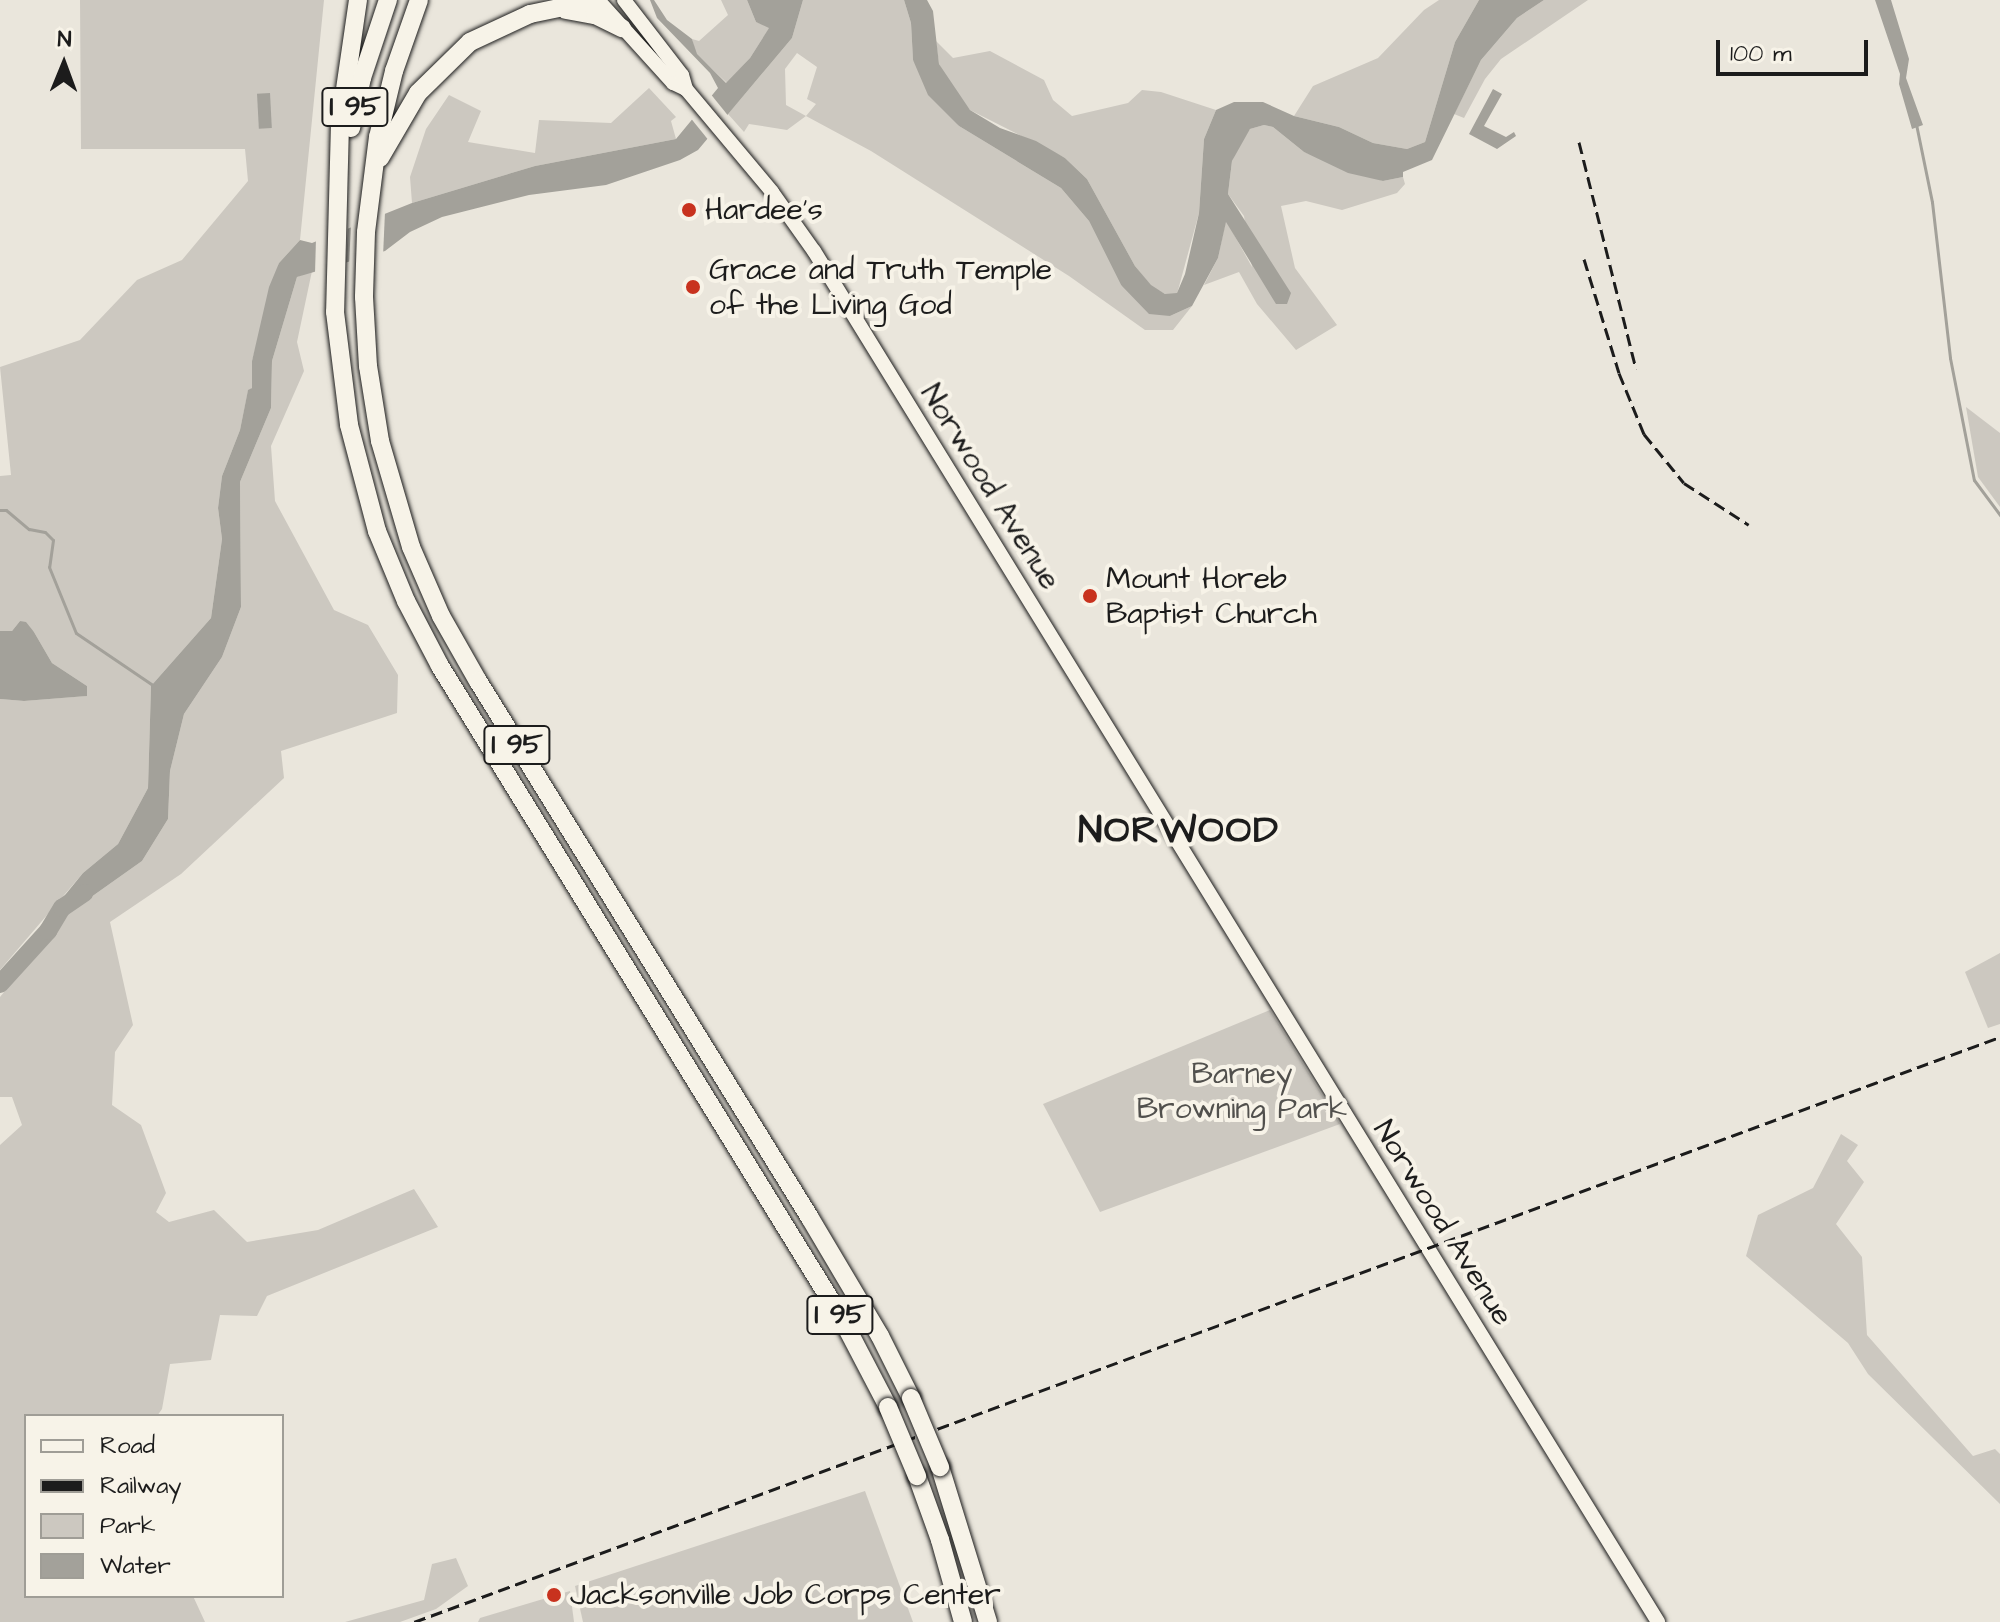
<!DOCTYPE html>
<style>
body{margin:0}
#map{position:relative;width:2000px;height:1622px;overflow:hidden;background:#eae6dc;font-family:"Architects Daughter",sans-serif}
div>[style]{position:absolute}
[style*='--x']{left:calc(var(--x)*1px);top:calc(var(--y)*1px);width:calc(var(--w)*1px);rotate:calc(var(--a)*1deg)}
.green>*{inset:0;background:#ccc8c0}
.water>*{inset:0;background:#a3a19a;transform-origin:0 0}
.pier>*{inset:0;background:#eae6dc}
.stream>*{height:3px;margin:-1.5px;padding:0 1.5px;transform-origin:1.5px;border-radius:1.5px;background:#a3a19a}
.river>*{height:18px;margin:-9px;padding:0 9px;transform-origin:9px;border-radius:9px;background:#a3a19a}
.roads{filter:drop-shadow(0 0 2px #1c1c1c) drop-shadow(0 0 2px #1c1c1c)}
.secondary>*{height:14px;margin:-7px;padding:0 7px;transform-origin:7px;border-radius:7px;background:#f7f3e8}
.highway>*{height:18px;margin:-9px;padding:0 9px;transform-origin:9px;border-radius:9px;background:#f7f3e8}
.rail>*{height:3px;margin-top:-1.5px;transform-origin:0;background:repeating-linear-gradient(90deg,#1c1c1c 0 12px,transparent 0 18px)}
.bridges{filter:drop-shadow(0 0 2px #1c1c1c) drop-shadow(0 0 2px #1c1c1c)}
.highway-bridge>*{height:18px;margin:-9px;padding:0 9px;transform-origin:9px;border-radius:9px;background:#f7f3e8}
.dots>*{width:22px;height:22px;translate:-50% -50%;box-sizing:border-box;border:4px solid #f7f3e8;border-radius:50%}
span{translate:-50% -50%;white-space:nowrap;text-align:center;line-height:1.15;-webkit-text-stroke:8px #f7f3e8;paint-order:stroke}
.shield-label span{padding:2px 6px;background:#f7f3e8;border:2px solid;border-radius:6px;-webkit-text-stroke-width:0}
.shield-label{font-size:28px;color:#1c1c1c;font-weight:700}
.poi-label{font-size:30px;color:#1c1c1c}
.left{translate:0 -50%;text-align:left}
.street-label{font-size:30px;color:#1c1c1c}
.park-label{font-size:30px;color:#51504d}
.district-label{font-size:38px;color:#1c1c1c;font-weight:700;letter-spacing:2px}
.legend{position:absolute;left:24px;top:1414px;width:260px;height:184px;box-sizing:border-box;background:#f7f3e8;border:2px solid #9f9d96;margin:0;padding:10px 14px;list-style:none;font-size:24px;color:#1c1c1c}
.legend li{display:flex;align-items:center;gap:16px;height:40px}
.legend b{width:40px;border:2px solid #9f9d96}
.north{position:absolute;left:24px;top:24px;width:80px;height:80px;-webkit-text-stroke:6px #f7f3e8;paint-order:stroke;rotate:1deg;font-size:22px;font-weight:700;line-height:32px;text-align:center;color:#1c1c1c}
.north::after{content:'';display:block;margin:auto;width:28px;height:36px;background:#1c1c1c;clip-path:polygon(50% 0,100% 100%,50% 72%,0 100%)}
.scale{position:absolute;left:1716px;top:40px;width:152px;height:36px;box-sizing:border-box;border:4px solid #1c1c1c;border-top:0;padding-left:10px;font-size:24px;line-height:28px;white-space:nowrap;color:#1c1c1c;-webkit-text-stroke:6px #f7f3e8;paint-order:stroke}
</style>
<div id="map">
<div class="green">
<i style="clip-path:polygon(80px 0,324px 0,300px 240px,279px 263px,252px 361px,252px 388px,248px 391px,240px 430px,222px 476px,218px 508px,222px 539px,211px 618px,151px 686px,148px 788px,118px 844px,83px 873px,0 970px,0 699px,24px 701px,86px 696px,87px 686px,52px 663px,34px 632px,20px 621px,12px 631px,0 631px,0 476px,11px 475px,0 367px,80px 340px,137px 280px,182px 260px,248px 181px,245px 149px,81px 149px)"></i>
<i style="clip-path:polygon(721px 0,747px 0,756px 22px,770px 27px,750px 58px,727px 83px,696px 54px,692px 39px,699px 41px,728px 15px)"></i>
<i style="clip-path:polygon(evenodd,803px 0,904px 0,911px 23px,913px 60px,959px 126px,1061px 188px,1089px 221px,1121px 285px,1170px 316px,1192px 306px,1173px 330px,1145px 330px,1069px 276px,871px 151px,806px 116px,787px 130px,749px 124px,744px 132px,728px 114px,792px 38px,803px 0,797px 53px,817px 67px,807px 99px,816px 104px,806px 116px,786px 105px,785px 69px,797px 53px)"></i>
<i style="clip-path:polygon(1439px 0,1479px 0,1455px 42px,1425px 142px,1407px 149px,1373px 143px,1339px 127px,1294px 116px,1313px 86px,1378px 58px,1424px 10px)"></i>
<i style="clip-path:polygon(1544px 0,1588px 0,1501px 59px,1485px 79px,1464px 118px,1454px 114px,1481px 60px,1517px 18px)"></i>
<i style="clip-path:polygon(936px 41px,953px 58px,990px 51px,1044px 80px,1053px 100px,1072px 116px,1128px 103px,1142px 90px,1161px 92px,1216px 110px,1204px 139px,1199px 213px,1177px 294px,1165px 294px,1151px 286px,1135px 266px,1087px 179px,1065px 158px,970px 110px,951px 88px,939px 64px)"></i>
<i style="clip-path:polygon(649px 88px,676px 117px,671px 121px,676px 139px,535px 166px,412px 203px,410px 177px,426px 129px,449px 95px,481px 111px,468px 142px,535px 153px,539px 120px,611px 123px)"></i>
<i style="clip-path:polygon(1264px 125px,1273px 127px,1304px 152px,1383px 181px,1403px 177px,1405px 184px,1397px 193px,1342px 210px,1306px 201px,1281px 206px,1295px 268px,1337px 325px,1296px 350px,1257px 304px,1239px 272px,1204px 285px,1218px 258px,1226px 220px,1252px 267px,1244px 216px,1228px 194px,1232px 161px,1242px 139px,1250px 129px)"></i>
<i style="clip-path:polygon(312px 271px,297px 342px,304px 371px,271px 446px,275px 501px,334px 610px,368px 625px,398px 675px,397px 713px,281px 751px,284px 778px,181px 874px,110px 922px,133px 1025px,115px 1052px,112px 1105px,141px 1125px,166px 1193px,156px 1212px,169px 1222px,214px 1210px,247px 1242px,318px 1230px,414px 1189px,438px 1227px,267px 1296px,257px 1316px,220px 1315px,211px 1360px,170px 1364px,162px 1409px,157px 1416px,26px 1416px,26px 1596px,193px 1596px,205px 1622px,0 1622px,0 1145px,22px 1125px,12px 1097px,0 1097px,0 997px,70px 912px,142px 861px,168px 819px,170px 771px,184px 714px,222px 657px,241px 607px,240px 482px,271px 408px,272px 361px,297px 277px)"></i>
<i style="clip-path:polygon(1966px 407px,2000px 433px,2000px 507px,1978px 477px)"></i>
<i style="clip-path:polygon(2000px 953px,2000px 1024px,1988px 1028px,1965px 972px)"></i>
<i style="clip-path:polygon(1270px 1010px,1340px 1124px,1100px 1212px,1043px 1104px)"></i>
<i style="clip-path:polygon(1841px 1134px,1858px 1145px,1847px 1161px,1864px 1182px,1836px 1224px,1862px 1257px,1867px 1335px,1973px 1456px,1995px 1449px,2000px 1454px,2000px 1504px,1868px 1374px,1848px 1343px,1746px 1256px,1758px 1215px,1813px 1188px)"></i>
<i style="clip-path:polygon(865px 1491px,913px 1622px,583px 1622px,575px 1586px)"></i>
<i style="clip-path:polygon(456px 1558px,468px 1586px,436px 1609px,400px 1622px,345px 1622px,424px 1600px,432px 1564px)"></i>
<i style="clip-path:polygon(570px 1591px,574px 1622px,478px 1622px,480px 1618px)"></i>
</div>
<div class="water">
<i style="clip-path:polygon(650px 0,654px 0,667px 20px,692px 39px,697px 54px,726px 83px,750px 58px,769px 28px,756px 22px,747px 0,803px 0,792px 38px,698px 150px,680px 160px,606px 185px,529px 195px,442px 217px,410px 232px,385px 251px,297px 277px,272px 361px,271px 408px,240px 482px,241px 607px,222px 657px,184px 714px,170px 771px,168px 819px,142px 861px,70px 912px,61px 900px,83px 873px,118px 844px,148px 788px,151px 686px,211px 618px,222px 539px,218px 508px,222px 476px,240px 430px,248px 390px,252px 388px,252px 361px,269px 287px,279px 263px,300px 240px,312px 243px,412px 203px,535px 166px,676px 139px,718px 88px,710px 73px,657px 18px)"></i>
<i style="clip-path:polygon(904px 0,927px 0,933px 11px,939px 64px,970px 110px,1000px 128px,1036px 141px,1065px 158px,1087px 179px,1135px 266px,1151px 285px,1165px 294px,1177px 293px,1185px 274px,1199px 213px,1204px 139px,1216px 110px,1234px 102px,1263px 102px,1294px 116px,1339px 127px,1373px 143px,1407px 149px,1425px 142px,1455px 42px,1479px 0,1544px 0,1517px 18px,1481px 60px,1432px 160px,1403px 172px,1403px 177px,1383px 181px,1348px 173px,1304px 152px,1273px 127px,1264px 125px,1250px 129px,1232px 161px,1228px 194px,1291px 293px,1287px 304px,1276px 304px,1226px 222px,1218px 258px,1192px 306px,1170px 316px,1149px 314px,1121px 285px,1089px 221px,1061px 188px,959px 126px,928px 95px,913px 60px,911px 23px)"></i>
<i style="clip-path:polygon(1875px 0,1891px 0,1909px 59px,1906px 78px,1923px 125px,1912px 129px,1899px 84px,1900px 74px)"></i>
<i style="clip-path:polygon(1493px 89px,1502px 94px,1484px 126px,1506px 137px,1514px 132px,1516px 136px,1497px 149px,1469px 134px)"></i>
<i style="left:270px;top:93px;width:35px;height:13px;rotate:87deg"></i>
<i style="clip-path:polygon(20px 621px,26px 622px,34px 632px,52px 663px,87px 686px,87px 696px,24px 701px,0 699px,0 631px,12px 631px)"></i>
</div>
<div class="pier">
<i style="clip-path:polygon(709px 92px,730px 118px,710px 142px,689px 116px)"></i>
<i style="clip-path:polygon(385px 212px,383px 256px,349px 265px,351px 225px)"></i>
<i style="clip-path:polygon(348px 226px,346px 266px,315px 274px,316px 238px)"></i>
</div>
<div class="stream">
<i style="--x:1916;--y:124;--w:80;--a:78.4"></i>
<i style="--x:1932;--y:202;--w:157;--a:83.4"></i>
<i style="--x:1950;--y:358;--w:124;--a:78.9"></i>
<i style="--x:1974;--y:480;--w:44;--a:53.4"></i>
<i style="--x:0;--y:510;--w:6;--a:0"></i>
<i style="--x:6;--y:510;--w:30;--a:40"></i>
<i style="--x:29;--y:529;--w:16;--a:11"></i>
<i style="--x:45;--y:532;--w:11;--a:45"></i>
<i style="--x:53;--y:540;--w:27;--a:98"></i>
<i style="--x:49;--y:567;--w:71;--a:67.8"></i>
<i style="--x:76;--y:633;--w:94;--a:34.2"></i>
</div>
<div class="river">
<i style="--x:0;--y:984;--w:72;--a:-47.8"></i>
<i style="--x:48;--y:931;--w:27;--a:-59"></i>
<i style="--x:62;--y:908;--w:27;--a:-34"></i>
</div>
<div class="roads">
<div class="secondary">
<i style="--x:598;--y:0;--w:112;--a:47.9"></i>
<i style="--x:673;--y:83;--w:14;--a:25"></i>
<i style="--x:686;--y:89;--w:134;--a:50.1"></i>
<i style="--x:772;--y:192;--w:72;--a:54.6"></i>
<i style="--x:814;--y:251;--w:1610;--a:58.38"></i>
<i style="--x:624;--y:0;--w:95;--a:52.3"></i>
<i style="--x:682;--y:75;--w:15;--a:74"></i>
</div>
<div class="highway">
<i style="--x:358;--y:0;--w:125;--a:98.3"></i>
<i style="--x:340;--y:124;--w:188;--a:91.5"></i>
<i style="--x:335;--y:312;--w:114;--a:82.9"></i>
<i style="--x:349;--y:425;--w:110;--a:75.2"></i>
<i style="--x:377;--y:531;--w:76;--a:67.5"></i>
<i style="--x:406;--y:601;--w:73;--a:62.4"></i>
<i style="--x:440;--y:666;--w:765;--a:58.37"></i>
<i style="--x:841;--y:1317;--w:102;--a:62.4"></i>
<i style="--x:419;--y:0;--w:75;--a:109.4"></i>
<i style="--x:394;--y:71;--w:68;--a:103.6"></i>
<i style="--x:378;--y:137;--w:96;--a:97.2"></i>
<i style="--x:366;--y:232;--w:65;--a:91.8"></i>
<i style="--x:364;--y:297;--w:69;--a:86.7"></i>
<i style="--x:368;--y:366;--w:76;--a:80.9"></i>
<i style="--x:380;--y:441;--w:110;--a:73.7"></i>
<i style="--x:411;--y:547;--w:75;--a:66.5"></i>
<i style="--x:441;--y:616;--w:75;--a:60.4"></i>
<i style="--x:478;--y:681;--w:631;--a:58.27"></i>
<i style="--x:810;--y:1218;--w:137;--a:59.3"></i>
<i style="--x:880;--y:1336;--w:69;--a:63.4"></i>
<i style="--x:566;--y:10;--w:29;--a:10"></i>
<i style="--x:595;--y:15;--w:30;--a:26"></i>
<i style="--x:351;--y:128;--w:51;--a:-77.6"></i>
<i style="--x:362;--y:78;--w:82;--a:-71.6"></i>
<i style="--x:380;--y:158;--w:75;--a:-59.7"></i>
<i style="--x:418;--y:93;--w:73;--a:-44.4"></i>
<i style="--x:470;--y:42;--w:66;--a:-25"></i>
<i style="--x:530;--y:14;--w:68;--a:-11.8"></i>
<i style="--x:940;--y:1467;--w:162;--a:72.8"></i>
<i style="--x:917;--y:1476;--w:68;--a:70.2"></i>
<i style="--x:940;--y:1540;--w:85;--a:74.3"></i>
</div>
</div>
<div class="rail">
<i style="--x:1579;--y:142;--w:234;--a:75.9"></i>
<i style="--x:1584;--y:259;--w:119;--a:72.9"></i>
<i style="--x:1619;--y:373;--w:66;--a:67.7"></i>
<i style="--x:1644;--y:434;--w:63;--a:50.8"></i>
<i style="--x:1684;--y:483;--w:77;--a:32.9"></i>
<i style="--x:414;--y:1622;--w:1690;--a:-20.25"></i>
</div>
<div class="bridges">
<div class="highway-bridge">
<i style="--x:911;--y:1398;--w:75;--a:67.2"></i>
<i style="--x:888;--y:1407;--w:75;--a:67.2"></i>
</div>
</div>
<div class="dots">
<i style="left:689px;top:210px;background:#c8321e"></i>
<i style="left:693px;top:287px;background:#c8321e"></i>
<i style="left:1090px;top:596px;background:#c8321e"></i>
<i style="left:554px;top:1595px;background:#c8321e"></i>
</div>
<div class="shield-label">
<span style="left:355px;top:107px">I 95</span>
<span style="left:517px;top:745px">I 95</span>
<span style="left:840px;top:1315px">I 95</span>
</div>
<div class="poi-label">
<span class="left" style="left:705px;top:210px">Hardee's</span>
<span class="left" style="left:709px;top:287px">Grace and Truth Temple<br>of the Living God</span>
<span class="left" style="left:1106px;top:596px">Mount Horeb<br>Baptist Church</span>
<span class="left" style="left:570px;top:1595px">Jacksonville Job Corps Center</span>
</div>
<div class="street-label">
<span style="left:990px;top:487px;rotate:58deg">Norwood Avenue</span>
<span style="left:1443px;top:1223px;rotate:58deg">Norwood Avenue</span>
</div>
<div class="park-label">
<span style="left:1242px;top:1091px">Barney<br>Browning Park</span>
</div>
<div class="district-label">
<span style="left:1179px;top:832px">NORWOOD</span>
</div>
<ul class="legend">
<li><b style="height:10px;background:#f7f3e8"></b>Road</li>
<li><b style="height:10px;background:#1c1c1c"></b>Railway</li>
<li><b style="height:22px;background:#ccc8c0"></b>Park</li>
<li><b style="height:22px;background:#a3a19a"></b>Water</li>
</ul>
<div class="north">N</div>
<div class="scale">100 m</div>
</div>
